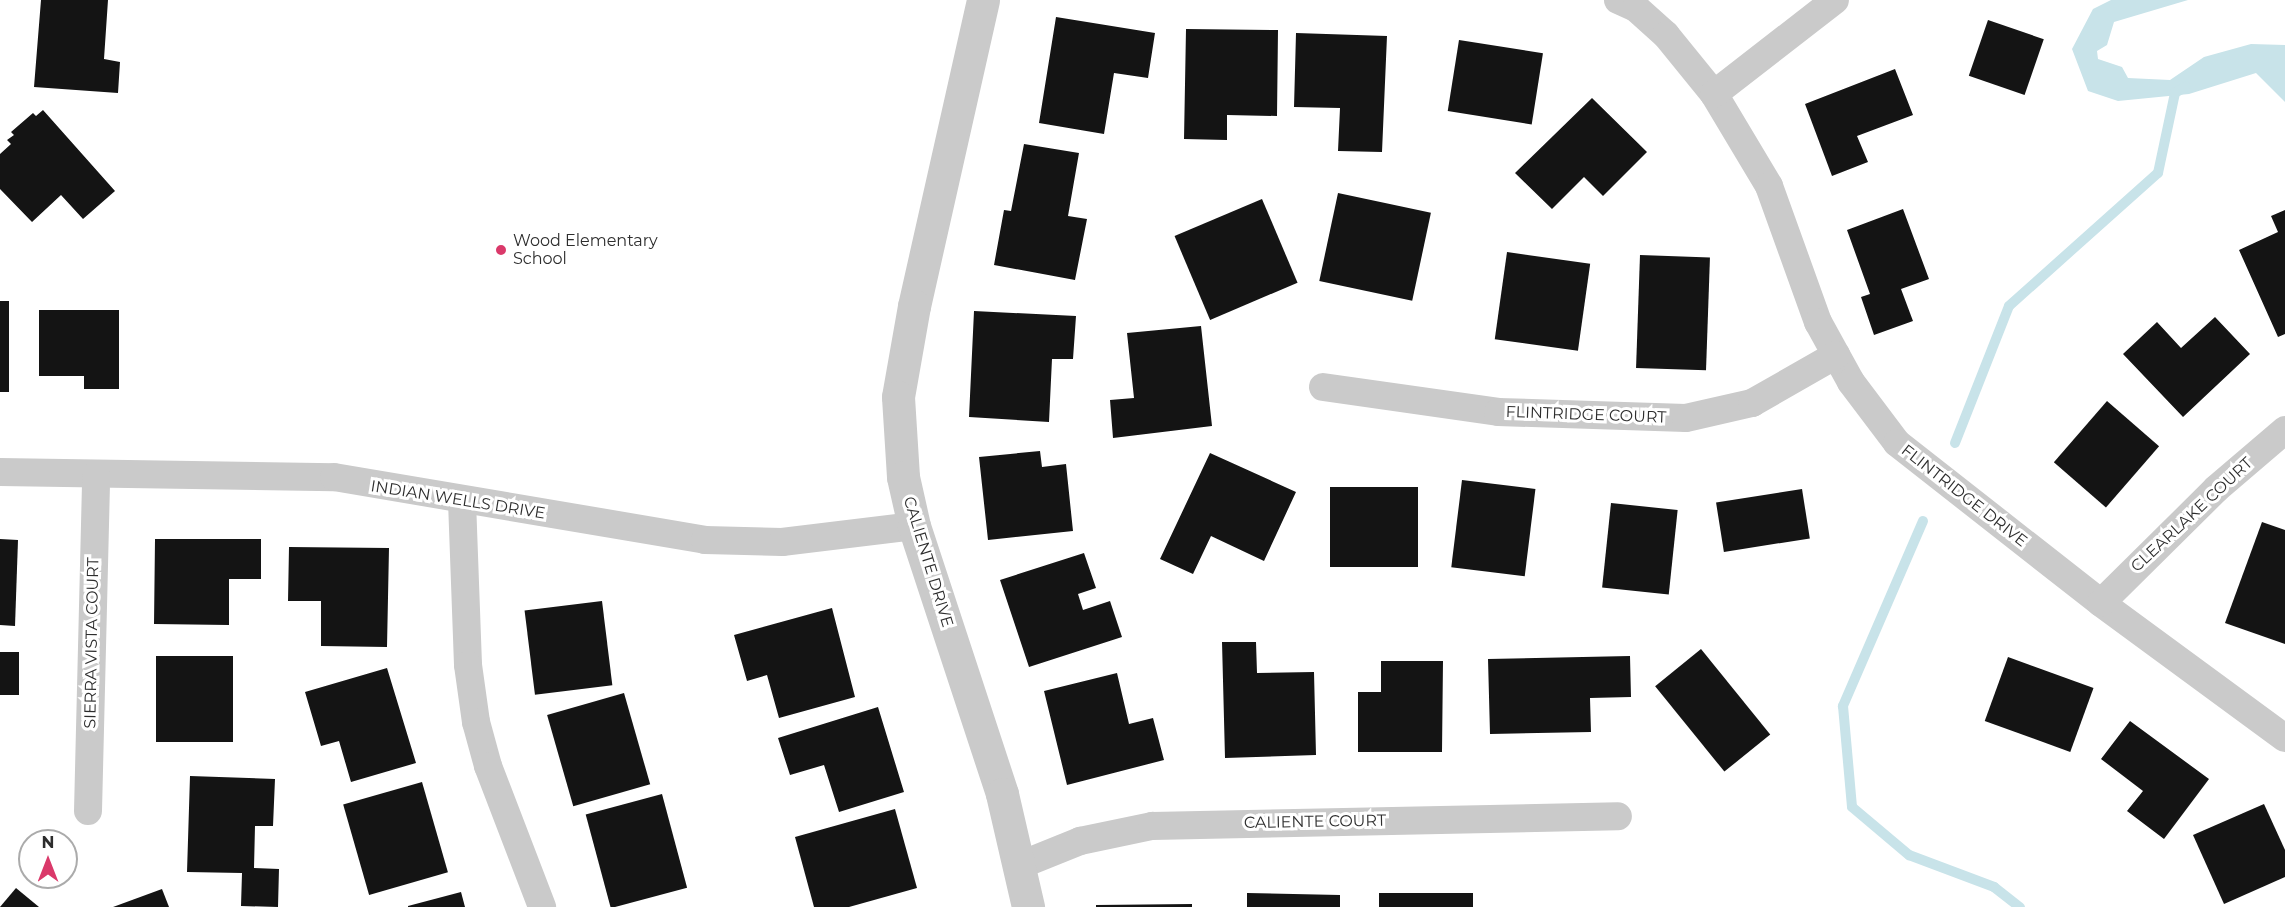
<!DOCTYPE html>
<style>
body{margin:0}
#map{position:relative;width:2285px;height:907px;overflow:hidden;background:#fff;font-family:Montserrat,sans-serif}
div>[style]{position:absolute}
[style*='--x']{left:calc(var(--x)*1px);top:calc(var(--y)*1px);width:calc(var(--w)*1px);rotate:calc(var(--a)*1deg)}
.water>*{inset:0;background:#c8e3e9}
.stream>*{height:10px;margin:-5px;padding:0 5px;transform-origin:5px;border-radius:5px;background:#c8e3e9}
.building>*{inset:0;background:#141414;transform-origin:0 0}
.minor>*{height:28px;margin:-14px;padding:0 14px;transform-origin:14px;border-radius:14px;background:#cacaca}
.tertiary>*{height:33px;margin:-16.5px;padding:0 16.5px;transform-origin:16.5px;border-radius:16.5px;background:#cacaca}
.dots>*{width:16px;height:16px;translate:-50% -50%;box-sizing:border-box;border:3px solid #fff;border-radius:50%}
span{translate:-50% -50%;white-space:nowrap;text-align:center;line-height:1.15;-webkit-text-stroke:6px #fff;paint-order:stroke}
.poi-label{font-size:16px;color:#2d2d2d}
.left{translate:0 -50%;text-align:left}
.street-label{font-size:16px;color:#2d2d2d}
.north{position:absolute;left:18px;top:829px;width:60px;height:60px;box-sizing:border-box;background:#fff;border:2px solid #ababab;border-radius:50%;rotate:0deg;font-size:16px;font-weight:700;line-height:24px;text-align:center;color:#2d2d2d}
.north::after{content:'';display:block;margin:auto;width:21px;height:27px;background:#da396a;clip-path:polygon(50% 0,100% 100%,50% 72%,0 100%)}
</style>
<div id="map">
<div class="water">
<i style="clip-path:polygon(2111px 0,2188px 0,2114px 22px,2107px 45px,2097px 51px,2098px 59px,2122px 67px,2128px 78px,2170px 80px,2204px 57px,2251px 44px,2285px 45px,2285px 102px,2256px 73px,2189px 94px,2118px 101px,2088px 91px,2072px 49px,2093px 9px)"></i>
</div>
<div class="stream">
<i style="--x:1955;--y:443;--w:147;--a:-68.5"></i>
<i style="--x:2009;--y:306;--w:200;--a:-41.8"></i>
<i style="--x:2158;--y:173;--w:82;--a:-78"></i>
<i style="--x:2175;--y:93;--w:12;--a:-31"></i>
<i style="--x:1923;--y:521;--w:202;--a:113.4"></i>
<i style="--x:1843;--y:706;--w:101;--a:84.9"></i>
<i style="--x:1852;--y:807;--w:75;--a:40.1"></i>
<i style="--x:1909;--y:855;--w:91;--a:20.6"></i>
<i style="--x:1994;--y:887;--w:33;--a:38"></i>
</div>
<div class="building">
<i style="clip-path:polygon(41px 0,108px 0,104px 59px,120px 62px,118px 93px,34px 87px)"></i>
<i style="clip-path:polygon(1056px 17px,1155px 33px,1148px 78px,1114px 73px,1104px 134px,1039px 123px)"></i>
<i style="left:1988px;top:20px;width:59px;height:59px;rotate:19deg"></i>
<i style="clip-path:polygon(1186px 29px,1278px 30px,1277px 116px,1227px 115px,1227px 140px,1184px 139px)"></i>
<i style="clip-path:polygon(1296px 33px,1387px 36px,1382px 152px,1338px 151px,1340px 108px,1294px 107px)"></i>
<i style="left:1459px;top:40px;width:85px;height:72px;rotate:9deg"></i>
<i style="clip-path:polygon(1895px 69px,1913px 115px,1857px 136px,1868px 162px,1832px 176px,1805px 104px)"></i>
<i style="clip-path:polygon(1592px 98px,1647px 152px,1603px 196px,1584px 177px,1552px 209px,1515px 173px)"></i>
<i style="clip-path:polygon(43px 110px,115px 191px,83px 219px,61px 195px,32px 222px,0 189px,0 154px,11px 144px,7px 140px,14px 135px,11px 132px,33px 113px,36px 116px)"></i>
<i style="clip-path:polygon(1024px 144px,1079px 153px,1068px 216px,1087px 219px,1075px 280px,994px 265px,1004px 210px,1011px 211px)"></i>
<i style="left:1338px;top:193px;width:95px;height:90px;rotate:12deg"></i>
<i style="left:1262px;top:199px;width:91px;height:95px;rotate:67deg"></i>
<i style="clip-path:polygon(1903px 209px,1929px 279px,1901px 289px,1913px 321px,1874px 335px,1861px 297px,1870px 294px,1847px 230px)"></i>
<i style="clip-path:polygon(2285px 210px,2285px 334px,2278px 337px,2239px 250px,2278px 232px,2271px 216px)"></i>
<i style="left:1507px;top:252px;width:84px;height:88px;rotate:8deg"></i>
<i style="left:1640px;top:255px;width:70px;height:113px;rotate:2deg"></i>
<i style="left:0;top:301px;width:9px;height:91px"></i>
<i style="clip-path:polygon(39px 310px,119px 310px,119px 389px,84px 389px,84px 376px,39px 376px)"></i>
<i style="clip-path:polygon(974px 311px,1076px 316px,1073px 359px,1052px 359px,1049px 422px,969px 417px)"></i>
<i style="clip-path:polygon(2215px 317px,2250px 354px,2183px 417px,2123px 354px,2157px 322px,2181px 348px)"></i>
<i style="clip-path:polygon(1201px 326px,1212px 426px,1113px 438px,1110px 400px,1134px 398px,1127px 333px)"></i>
<i style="left:2107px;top:401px;width:69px;height:81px;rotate:41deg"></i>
<i style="clip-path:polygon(1040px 451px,1042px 467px,1066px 464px,1073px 531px,988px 540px,979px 457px)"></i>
<i style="clip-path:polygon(1210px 453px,1296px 492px,1264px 561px,1211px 536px,1193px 574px,1160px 559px)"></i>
<i style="left:1462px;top:480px;width:74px;height:88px;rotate:7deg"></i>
<i style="left:1330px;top:487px;width:88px;height:80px"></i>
<i style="left:1802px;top:489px;width:50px;height:87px;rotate:81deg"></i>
<i style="left:1611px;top:503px;width:67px;height:85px;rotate:6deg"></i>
<i style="clip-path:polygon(2262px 522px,2285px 530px,2285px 644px,2225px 623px)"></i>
<i style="clip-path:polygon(0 539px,18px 540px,15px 626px,0 625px)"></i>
<i style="clip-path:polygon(155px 539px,261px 539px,261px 579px,229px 579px,229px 625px,154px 624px)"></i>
<i style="clip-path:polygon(289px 547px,389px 548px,387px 647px,321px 646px,321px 601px,288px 601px)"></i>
<i style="clip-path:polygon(1084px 553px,1096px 588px,1078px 594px,1083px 610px,1110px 601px,1122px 637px,1029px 667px,1000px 580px)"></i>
<i style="left:602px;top:601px;width:85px;height:78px;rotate:83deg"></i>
<i style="clip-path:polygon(832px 608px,855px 697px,779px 718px,767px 675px,747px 681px,734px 635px)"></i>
<i style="clip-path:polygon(1222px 642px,1256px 642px,1257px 673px,1314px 672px,1316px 755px,1225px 758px)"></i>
<i style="left:1701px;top:649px;width:110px;height:59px;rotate:51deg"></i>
<i style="left:0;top:652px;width:19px;height:43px"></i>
<i style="left:156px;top:656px;width:77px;height:86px"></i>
<i style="clip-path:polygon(1630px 656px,1631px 697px,1590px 698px,1591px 732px,1490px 734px,1488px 659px)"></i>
<i style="left:2008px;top:657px;width:91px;height:68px;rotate:20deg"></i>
<i style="clip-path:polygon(1381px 661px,1443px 661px,1442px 752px,1358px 752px,1358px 692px,1381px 692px)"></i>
<i style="clip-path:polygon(387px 668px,416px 763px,351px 782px,339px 741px,321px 746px,305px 692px)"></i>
<i style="clip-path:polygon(1117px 673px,1129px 724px,1153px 718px,1164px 760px,1067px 785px,1044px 691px)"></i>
<i style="left:624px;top:693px;width:95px;height:80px;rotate:74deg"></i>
<i style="clip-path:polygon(878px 707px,904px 792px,839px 812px,824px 765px,790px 775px,778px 738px)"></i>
<i style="clip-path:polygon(2130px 721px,2209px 779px,2164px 839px,2127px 811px,2143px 791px,2101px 759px)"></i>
<i style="clip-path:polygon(190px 776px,275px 779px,273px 826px,255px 826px,254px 868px,279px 869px,278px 907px,241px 906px,242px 873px,187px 872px)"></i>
<i style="left:422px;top:782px;width:94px;height:82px;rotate:74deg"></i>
<i style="left:662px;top:794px;width:97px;height:79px;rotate:75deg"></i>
<i style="clip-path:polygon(2264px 804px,2285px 850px,2285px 877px,2224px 904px,2193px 835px)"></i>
<i style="clip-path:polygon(895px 809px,917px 888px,849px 907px,814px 907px,795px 837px)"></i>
<i style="clip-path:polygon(16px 888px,39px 907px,0 907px)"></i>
<i style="clip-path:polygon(162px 889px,169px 907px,113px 907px)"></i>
<i style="clip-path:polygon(461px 892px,465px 907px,408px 907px,408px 906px)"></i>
<i style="clip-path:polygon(1247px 893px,1340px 895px,1340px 907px,1247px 907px)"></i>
<i style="left:1473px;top:893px;width:14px;height:94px;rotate:90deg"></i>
<i style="clip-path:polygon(1192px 904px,1192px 907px,1096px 907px,1096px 905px)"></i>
</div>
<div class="minor">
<i style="--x:1618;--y:0;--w:20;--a:24"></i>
<i style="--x:1636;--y:8;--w:40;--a:42"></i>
<i style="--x:1666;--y:35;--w:76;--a:50.9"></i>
<i style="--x:1714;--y:94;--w:107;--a:59.1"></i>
<i style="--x:1769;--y:186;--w:145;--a:70.2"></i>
<i style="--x:1818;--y:322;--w:68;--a:61.2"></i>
<i style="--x:1851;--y:382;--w:76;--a:53"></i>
<i style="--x:1897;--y:443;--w:259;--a:38.1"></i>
<i style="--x:2101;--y:603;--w:228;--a:36.3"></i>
<i style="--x:1714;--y:94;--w:153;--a:-37.8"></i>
<i style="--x:1323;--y:387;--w:177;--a:8.1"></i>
<i style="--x:1498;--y:412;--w:188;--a:1.8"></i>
<i style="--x:1686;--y:418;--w:68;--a:-12.8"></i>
<i style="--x:1752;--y:403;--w:97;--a:-29.7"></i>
<i style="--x:0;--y:472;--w:334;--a:0.9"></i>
<i style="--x:334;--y:477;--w:376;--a:9.6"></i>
<i style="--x:705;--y:540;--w:77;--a:1.5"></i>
<i style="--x:782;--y:542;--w:133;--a:-6.9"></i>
<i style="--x:462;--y:501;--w:164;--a:87.9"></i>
<i style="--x:468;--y:665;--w:58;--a:82"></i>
<i style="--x:476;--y:722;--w:46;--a:74.7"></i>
<i style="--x:488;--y:766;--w:151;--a:69"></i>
<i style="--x:2101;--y:603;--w:162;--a:-44.7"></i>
<i style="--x:2216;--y:489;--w:91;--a:-40.5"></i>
<i style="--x:88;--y:811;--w:337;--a:-88.6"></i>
<i style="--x:1018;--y:866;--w:67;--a:-22"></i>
<i style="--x:1080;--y:841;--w:74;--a:-11.8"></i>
<i style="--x:1152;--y:826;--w:466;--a:-1.2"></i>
</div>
<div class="tertiary">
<i style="--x:983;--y:0;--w:314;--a:102.7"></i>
<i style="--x:914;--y:306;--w:92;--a:100"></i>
<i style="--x:898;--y:397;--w:80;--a:86.4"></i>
<i style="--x:903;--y:477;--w:50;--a:77.3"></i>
<i style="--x:914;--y:526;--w:282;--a:71.8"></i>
<i style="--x:1002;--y:794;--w:116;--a:77"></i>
</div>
<div class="dots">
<i style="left:501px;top:250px;background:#da396a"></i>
</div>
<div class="poi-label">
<span class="left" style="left:513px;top:250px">Wood Elementary<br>School</span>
</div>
<div class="street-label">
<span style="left:1586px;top:415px;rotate:2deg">FLINTRIDGE COURT</span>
<span style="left:1964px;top:496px;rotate:38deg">FLINTRIDGE DRIVE</span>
<span style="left:458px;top:500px;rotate:9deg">INDIAN WELLS DRIVE</span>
<span style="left:2192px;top:515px;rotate:-43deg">CLEARLAKE COURT</span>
<span style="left:928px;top:562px;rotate:73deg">CALIENTE DRIVE</span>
<span style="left:92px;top:643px;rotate:-89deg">SIERRA VISTA COURT</span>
<span style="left:1315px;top:822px;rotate:-1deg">CALIENTE COURT</span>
</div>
<div class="north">N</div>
</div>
